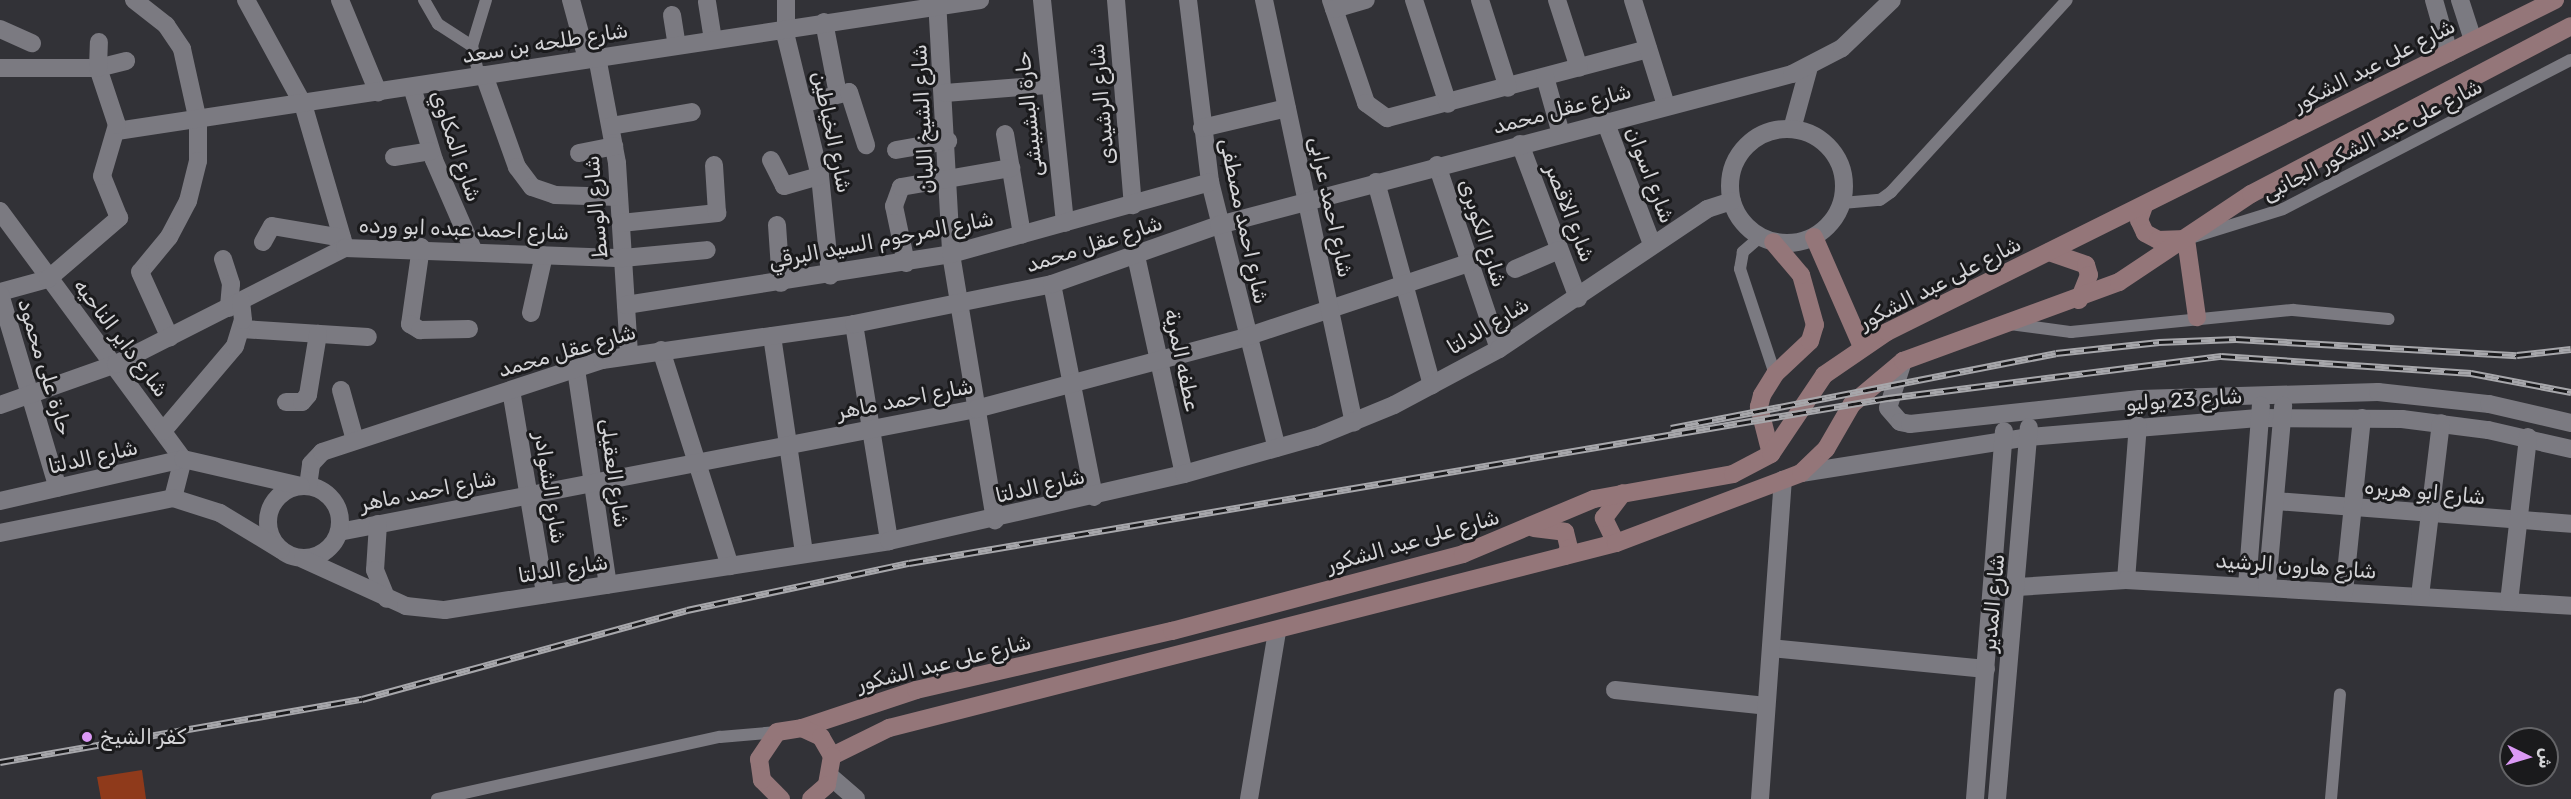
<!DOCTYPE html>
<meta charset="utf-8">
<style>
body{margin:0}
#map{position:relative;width:2571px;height:799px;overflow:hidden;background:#323237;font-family:Rubik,"Noto Sans Arabic",sans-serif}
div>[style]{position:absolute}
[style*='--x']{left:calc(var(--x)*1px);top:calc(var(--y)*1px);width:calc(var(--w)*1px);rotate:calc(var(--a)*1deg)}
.building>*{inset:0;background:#8f3a1b}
.service>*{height:12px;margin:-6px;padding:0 6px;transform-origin:6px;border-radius:6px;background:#7b7a81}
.minor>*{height:18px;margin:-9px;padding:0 9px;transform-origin:9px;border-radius:9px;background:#7b7a81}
.tertiary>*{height:18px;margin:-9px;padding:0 9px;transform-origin:9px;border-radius:9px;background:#7b7a81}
.tertiary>.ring{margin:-9px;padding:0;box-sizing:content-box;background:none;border:18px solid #7b7a81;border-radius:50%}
.secondary>*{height:18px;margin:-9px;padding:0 9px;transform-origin:9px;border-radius:9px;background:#947679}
.rail>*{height:7px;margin-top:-3.5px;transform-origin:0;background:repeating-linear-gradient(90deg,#1a1a1c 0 14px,#a7a7ab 0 28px);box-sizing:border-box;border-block:2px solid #a7a7ab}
.dots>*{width:16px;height:16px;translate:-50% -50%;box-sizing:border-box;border:3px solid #1a1a1c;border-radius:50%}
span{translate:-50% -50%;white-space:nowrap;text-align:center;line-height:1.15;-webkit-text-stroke:6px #1a1a1c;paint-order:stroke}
.street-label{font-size:21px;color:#d4d4d7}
.poi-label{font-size:21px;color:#d4d4d7}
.left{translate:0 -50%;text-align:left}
.north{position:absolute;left:2499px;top:727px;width:60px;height:60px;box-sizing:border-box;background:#1a1a1c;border:2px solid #646467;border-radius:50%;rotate:95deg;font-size:16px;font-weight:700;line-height:24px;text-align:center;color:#d4d4d7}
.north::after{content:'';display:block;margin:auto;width:21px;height:27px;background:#db99f5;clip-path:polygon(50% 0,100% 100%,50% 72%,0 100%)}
</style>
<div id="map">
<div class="building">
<i style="clip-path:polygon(142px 770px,146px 799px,101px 799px,97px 777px)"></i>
</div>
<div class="service">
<i style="--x:424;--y:0;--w:28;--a:60"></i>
<i style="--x:438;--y:24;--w:40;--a:32.9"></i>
<i style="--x:479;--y:76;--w:31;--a:-103"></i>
<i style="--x:472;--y:46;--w:48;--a:-73.1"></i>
<i style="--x:1842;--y:203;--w:38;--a:-5"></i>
<i style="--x:1880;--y:200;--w:14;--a:-36"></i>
<i style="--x:1891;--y:192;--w:260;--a:-47.5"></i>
<i style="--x:1760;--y:237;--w:23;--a:139"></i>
<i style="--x:1743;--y:252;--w:17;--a:100"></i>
<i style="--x:1740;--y:269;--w:111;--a:71.6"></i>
<i style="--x:2190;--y:238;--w:97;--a:-17.3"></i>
<i style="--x:2283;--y:209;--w:324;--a:-27.4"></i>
<i style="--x:2010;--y:324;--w:62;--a:7.5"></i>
<i style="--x:2071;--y:332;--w:223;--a:-5.7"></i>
<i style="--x:2293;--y:310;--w:96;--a:5.4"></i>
<i style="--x:437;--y:799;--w:290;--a:-12.4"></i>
<i style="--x:720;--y:737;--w:57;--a:-5"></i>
<i style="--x:2331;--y:799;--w:105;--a:-85.1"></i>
</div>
<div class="minor">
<i style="--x:134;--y:0;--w:41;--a:38"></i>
<i style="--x:166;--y:25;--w:29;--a:56"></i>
<i style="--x:182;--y:49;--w:74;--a:77.5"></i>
<i style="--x:198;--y:121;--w:40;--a:90"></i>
<i style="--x:198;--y:161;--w:41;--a:104"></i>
<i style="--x:188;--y:201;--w:41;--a:117.8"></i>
<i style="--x:169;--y:237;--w:45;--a:129.6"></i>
<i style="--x:140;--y:272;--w:72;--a:65.6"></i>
<i style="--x:246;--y:0;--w:119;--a:61.3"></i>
<i style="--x:303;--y:104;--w:150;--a:73.7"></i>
<i style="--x:340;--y:0;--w:100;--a:67.6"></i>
<i style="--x:571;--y:0;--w:61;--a:74.8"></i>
<i style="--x:786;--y:0;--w:37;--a:90"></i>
<i style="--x:786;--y:37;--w:143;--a:76.3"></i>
<i style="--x:820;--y:176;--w:100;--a:84.2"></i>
<i style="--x:937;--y:0;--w:254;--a:86.8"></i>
<i style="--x:951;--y:254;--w:270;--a:80.6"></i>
<i style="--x:1042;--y:0;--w:224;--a:84.1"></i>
<i style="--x:1116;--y:0;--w:206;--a:85.3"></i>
<i style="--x:1188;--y:0;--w:183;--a:83.1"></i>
<i style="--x:1210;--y:182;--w:274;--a:75.9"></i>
<i style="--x:1331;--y:0;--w:109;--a:71.2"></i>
<i style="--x:1366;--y:103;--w:26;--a:36"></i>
<i style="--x:1387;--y:118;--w:270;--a:-14.8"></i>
<i style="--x:1414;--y:0;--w:109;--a:71.9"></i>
<i style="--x:1480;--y:0;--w:92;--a:72.3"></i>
<i style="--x:1557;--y:0;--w:71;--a:72.1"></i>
<i style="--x:1633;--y:0;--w:110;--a:72.6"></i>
<i style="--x:707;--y:2;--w:37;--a:81"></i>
<i style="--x:1334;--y:9;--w:33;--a:-16"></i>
<i style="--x:672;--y:15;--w:30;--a:81"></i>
<i style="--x:824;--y:22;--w:73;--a:79"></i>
<i style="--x:0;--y:29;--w:35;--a:24"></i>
<i style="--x:597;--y:57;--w:108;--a:79.3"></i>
<i style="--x:617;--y:163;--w:191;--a:86.4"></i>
<i style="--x:0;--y:68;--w:98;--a:0"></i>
<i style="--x:98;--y:68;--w:29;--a:-14"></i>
<i style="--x:484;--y:75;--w:98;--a:70.3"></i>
<i style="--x:517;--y:167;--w:25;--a:53"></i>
<i style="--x:532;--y:187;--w:24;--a:19"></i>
<i style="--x:555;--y:195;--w:64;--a:1.8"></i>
<i style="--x:1545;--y:77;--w:59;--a:74.3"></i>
<i style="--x:412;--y:87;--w:76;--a:73.2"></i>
<i style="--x:434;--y:160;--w:100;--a:66.5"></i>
<i style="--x:945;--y:93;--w:102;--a:-4.5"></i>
<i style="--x:805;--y:103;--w:45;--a:-14"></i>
<i style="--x:849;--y:92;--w:56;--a:72.2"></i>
<i style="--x:1605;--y:121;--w:132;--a:69.1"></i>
<i style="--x:611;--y:126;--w:82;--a:-9.8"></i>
<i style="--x:1202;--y:128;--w:87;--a:-13.2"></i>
<i style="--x:117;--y:131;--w:873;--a:-8.63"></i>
<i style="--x:1005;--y:134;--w:102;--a:80.4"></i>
<i style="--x:1520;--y:144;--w:165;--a:69.4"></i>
<i style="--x:896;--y:150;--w:53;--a:-9.8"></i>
<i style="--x:579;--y:153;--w:36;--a:-11"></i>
<i style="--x:394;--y:157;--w:37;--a:-9"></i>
<i style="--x:771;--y:160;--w:29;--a:63"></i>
<i style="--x:784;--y:186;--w:37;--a:-16"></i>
<i style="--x:1437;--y:165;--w:194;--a:71.4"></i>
<i style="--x:1376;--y:182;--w:211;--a:74.6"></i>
<i style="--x:0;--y:211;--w:308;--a:53.6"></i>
<i style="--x:183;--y:459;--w:40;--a:104.4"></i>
<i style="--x:621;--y:223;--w:97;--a:-5.9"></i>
<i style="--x:717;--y:213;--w:48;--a:-93.6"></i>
<i style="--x:777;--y:225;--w:58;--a:86.1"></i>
<i style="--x:263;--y:242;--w:18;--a:-61"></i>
<i style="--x:272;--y:226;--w:71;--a:9.7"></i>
<i style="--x:421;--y:247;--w:78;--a:98.1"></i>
<i style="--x:410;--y:324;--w:12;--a:31"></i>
<i style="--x:420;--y:330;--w:49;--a:-1.2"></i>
<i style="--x:1136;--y:256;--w:223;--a:77.6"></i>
<i style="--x:223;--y:259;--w:26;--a:72"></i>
<i style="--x:231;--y:284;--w:24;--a:95"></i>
<i style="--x:906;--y:263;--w:58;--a:-101.9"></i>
<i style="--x:894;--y:206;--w:20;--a:-70"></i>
<i style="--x:901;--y:187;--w:112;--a:-9.8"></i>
<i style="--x:1515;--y:269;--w:48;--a:-23.4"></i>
<i style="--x:1052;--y:284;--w:217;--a:78.8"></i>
<i style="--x:0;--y:292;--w:50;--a:-15.2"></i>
<i style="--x:48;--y:279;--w:94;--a:-40.7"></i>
<i style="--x:119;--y:218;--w:45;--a:-112"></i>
<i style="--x:102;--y:176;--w:53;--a:-73.6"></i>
<i style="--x:117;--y:125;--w:60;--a:-108.4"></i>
<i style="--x:98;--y:68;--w:26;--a:-88"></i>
<i style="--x:0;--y:294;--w:202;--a:73.4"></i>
<i style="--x:626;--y:305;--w:329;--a:-8.9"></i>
<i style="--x:951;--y:254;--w:269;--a:-15.5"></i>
<i style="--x:531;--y:313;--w:59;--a:-77.4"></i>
<i style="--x:854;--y:324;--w:220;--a:80.8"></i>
<i style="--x:242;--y:329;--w:126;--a:3.6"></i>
<i style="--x:772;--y:336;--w:220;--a:81.6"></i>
<i style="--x:661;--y:350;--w:227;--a:72.3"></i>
<i style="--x:1903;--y:361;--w:49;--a:107.7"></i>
<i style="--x:1888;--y:408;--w:18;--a:49"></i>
<i style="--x:1900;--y:422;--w:10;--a:11"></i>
<i style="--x:1910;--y:424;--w:231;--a:-6.2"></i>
<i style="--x:2140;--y:399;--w:238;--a:-1.7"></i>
<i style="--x:2378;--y:392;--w:112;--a:6.2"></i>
<i style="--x:2489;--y:404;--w:84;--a:13"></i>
<i style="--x:576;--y:369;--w:218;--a:81.6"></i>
<i style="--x:341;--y:390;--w:52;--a:74.4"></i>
<i style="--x:511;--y:390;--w:207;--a:80.5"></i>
<i style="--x:286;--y:402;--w:16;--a:0"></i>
<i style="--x:302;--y:402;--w:9;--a:-49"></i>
<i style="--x:308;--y:395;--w:62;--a:-80.7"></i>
<i style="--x:0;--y:405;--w:123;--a:-19.5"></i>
<i style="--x:116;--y:364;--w:257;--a:-26.9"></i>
<i style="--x:345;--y:248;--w:278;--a:2.1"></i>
<i style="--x:623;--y:258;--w:84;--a:-5.4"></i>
<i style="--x:163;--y:431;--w:111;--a:-49.7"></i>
<i style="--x:235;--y:346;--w:27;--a:-73"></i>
<i style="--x:243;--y:320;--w:19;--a:-96"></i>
<i style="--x:1801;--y:473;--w:230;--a:-9"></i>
<i style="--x:2028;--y:437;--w:234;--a:-4.7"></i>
<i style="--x:2261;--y:418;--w:141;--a:0.4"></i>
<i style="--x:2402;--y:419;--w:87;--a:7.3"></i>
<i style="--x:2488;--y:430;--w:85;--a:12.9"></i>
<i style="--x:2275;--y:501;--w:297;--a:4.4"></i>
<i style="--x:339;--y:532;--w:649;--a:-10.93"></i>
<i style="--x:976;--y:409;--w:279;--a:-14.9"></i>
<i style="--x:1246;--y:337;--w:234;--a:-18.4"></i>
<i style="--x:2126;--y:580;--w:155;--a:-85.6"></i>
<i style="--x:2247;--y:586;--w:181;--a:-85.6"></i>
<i style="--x:2017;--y:587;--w:109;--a:-3.7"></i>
<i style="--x:2126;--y:580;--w:446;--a:3.3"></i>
<i style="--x:2267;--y:587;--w:182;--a:-84.9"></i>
<i style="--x:2344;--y:592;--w:175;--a:-84.1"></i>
<i style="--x:2420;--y:596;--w:174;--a:-83.1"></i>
<i style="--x:2509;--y:602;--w:166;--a:-83.4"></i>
<i style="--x:1771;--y:648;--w:216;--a:5.6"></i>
<i style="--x:1615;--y:690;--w:152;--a:6"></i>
<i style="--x:1249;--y:799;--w:169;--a:-80.5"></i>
<i style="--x:1760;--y:799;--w:320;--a:-85.9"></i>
<i style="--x:1975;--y:799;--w:369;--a:-85.5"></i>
<i style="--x:1997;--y:799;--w:373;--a:-85.1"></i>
</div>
<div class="tertiary">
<i style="--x:1264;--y:0;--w:432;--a:78"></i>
<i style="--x:2434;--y:0;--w:55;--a:74.2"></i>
<i style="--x:2460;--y:0;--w:42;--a:72"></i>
<i style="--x:1792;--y:129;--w:64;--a:-74.7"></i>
<i class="ring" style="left:1730px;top:129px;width:96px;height:96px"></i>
<i class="ring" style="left:268px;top:486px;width:54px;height:54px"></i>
<i style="--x:308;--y:486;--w:22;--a:-82"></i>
<i style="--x:311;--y:464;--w:16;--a:-47"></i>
<i style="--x:322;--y:452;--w:295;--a:-18.2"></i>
<i style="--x:602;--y:360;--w:255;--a:-8.1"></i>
<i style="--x:854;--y:324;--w:202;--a:-11.4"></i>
<i style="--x:1052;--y:284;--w:177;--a:-19.5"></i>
<i style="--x:1219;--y:225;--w:593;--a:-14.76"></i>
<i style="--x:1792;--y:74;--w:56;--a:-27.5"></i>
<i style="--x:1842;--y:48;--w:69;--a:-43.8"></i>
<i style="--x:0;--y:501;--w:188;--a:-12.9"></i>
<i style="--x:183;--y:459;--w:121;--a:12.9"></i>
<i style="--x:378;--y:524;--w:46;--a:93.7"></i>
<i style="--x:375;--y:570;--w:31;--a:68"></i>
<i style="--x:0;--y:533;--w:177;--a:-11.4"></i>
<i style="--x:173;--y:498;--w:49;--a:17.7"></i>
<i style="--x:220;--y:513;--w:71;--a:31.2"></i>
<i style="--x:303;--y:559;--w:113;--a:24.5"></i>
<i style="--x:406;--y:606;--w:39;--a:6"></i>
<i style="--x:445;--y:610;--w:449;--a:-8.8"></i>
<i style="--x:889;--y:541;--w:303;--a:-12.8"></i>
<i style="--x:1184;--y:474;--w:137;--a:-15.7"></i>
<i style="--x:1316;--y:437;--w:84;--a:-22.3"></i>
<i style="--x:1394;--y:405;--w:119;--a:-28.1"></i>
<i style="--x:1499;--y:349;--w:251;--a:-33.9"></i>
<i style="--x:1707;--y:209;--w:26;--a:-18"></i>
<i style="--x:831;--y:777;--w:33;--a:41"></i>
</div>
<div class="secondary">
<i style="--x:2144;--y:206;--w:15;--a:110"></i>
<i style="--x:2139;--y:220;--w:14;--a:65"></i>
<i style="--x:2145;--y:233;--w:15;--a:28"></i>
<i style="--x:2158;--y:240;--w:28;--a:-2"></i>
<i style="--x:2186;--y:239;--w:79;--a:82"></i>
<i style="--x:1814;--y:237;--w:120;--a:66.4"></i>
<i style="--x:2049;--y:252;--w:39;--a:19"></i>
<i style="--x:2086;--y:265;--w:10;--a:73"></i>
<i style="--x:2089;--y:275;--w:27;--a:112"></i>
<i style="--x:1771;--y:454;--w:49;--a:-104.3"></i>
<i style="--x:1759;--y:407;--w:12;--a:-76"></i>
<i style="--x:1762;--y:395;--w:25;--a:-58"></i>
<i style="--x:1775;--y:374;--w:48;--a:-43.3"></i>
<i style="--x:1810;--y:341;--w:17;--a:-73"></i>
<i style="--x:1815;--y:325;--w:52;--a:-105.6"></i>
<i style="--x:1801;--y:275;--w:43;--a:-130.3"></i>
<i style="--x:1534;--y:528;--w:31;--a:7"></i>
<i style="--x:1565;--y:532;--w:16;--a:76"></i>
<i style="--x:1569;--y:548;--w:9;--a:117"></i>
<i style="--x:1616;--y:543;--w:28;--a:-116"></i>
<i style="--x:1604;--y:518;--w:31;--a:-53"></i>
<i style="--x:802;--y:728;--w:120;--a:-18.4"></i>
<i style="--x:916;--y:690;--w:263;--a:-13"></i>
<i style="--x:1172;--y:631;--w:301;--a:-14.8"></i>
<i style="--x:1463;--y:554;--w:142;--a:-22.8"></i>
<i style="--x:1594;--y:499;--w:141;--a:-10.2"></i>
<i style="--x:1733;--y:474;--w:43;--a:-27.8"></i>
<i style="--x:1771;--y:454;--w:95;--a:-56.1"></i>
<i style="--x:1824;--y:375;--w:76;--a:-34.3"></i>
<i style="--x:1887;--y:332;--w:746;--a:-26.43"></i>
<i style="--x:832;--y:756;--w:64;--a:-26.2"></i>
<i style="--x:889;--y:728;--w:750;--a:-14.28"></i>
<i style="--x:1616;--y:543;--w:198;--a:-20.7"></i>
<i style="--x:1801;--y:473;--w:35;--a:-44"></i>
<i style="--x:1826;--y:449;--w:52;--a:-60"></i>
<i style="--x:1852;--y:404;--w:67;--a:-40.1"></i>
<i style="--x:1903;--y:361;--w:230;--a:-20.1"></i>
<i style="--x:2119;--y:282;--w:159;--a:-33.7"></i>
<i style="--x:2251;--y:194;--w:361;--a:-27.7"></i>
<i style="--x:781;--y:799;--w:27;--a:-135"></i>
<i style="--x:762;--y:780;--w:21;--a:-98"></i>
<i style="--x:759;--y:759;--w:32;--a:-56"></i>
<i style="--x:777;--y:732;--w:25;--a:-9"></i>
<i style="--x:802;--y:728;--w:21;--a:25"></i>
<i style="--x:821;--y:737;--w:22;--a:60"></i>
<i style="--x:832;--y:756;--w:29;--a:100"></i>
<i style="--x:827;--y:785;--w:21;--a:139"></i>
</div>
<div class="rail">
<i style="--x:1671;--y:428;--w:392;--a:-11"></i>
<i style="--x:2056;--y:353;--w:104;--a:-6.1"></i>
<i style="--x:2159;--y:342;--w:77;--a:-2.2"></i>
<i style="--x:2236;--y:339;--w:281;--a:3.3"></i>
<i style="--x:2517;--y:355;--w:54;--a:-6.3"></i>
<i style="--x:0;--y:762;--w:367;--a:-9.9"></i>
<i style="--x:362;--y:699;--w:337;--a:-15.3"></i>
<i style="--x:687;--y:610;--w:227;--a:-12"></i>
<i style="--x:909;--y:563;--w:993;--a:-9.57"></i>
<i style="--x:1888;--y:398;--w:336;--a:-7.2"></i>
<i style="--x:2221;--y:356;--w:251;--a:3.9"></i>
<i style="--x:2471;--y:373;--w:102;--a:10.8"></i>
</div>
<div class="dots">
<i style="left:87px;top:737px;background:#db99f5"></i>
</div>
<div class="street-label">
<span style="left:545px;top:43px;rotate:-9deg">شارع طلحه بن سعد</span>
<span style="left:2374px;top:65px;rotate:-27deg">شارع على عبد الشكور</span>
<span style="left:1102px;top:104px;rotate:-95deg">شارع الرشيدى</span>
<span style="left:1562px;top:109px;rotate:-15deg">شارع عقل محمد</span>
<span style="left:1029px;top:114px;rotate:-96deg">حارة البشبيشى</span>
<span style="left:923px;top:119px;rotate:-93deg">شارع الشيخ اللبان</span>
<span style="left:832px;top:132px;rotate:78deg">شارع الخياطين</span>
<span style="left:2372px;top:140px;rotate:-27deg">شارع على عبد الشكور الجانبى</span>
<span style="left:456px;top:146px;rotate:71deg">شارع المكاوي</span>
<span style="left:1650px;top:175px;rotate:69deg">شارع اسوان</span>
<span style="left:596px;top:207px;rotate:-95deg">شارع الوسط</span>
<span style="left:1331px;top:207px;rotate:78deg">شارع احمد عرابى</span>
<span style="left:1570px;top:213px;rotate:69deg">شارع الاقصر</span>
<span style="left:1244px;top:221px;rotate:78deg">شارع احمد مصطفى</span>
<span style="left:464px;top:229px;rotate:2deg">شارع احمد عبده ابو ورده</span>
<span style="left:1483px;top:233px;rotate:72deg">شارع الكوبرى</span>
<span style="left:881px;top:240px;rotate:-11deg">شارع المرحوم السيد البرقي</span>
<span style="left:1094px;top:244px;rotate:-18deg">شارع عقل محمد</span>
<span style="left:1940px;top:283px;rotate:-27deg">شارع على عبد الشكور</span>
<span style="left:1488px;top:326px;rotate:-31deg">شارع الدلتا</span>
<span style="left:121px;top:338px;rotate:53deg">شارع داير الناحيه</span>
<span style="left:567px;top:351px;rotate:-16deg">شارع عقل محمد</span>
<span style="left:1182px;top:360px;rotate:78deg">عطفه المرية</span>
<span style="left:45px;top:367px;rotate:73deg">حارة على محمود</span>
<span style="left:905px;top:399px;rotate:-11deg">شارع احمد ماهر</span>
<span style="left:2184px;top:400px;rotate:-4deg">شارع 23 يوليو</span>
<span style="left:93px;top:457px;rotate:-13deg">شارع الدلتا</span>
<span style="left:614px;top:473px;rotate:82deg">شارع العقيلى</span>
<span style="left:1040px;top:486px;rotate:-13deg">شارع الدلتا</span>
<span style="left:550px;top:488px;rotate:81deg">شارع الشوادر</span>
<span style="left:428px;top:491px;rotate:-11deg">شارع احمد ماهر</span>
<span style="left:2425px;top:492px;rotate:5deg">شارع ابو هريره</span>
<span style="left:1413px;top:541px;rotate:-16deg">شارع على عبد الشكور</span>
<span style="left:2296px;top:566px;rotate:4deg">شارع هارون الرشيد</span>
<span style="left:563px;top:569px;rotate:-9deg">شارع الدلتا</span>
<span style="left:1993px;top:603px;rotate:-85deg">شارع المدير</span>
<span style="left:944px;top:663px;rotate:-14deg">شارع على عبد الشكور</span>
</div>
<div class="poi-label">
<span class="left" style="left:100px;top:737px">كفر الشيخ</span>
</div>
<div class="north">ش</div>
</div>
